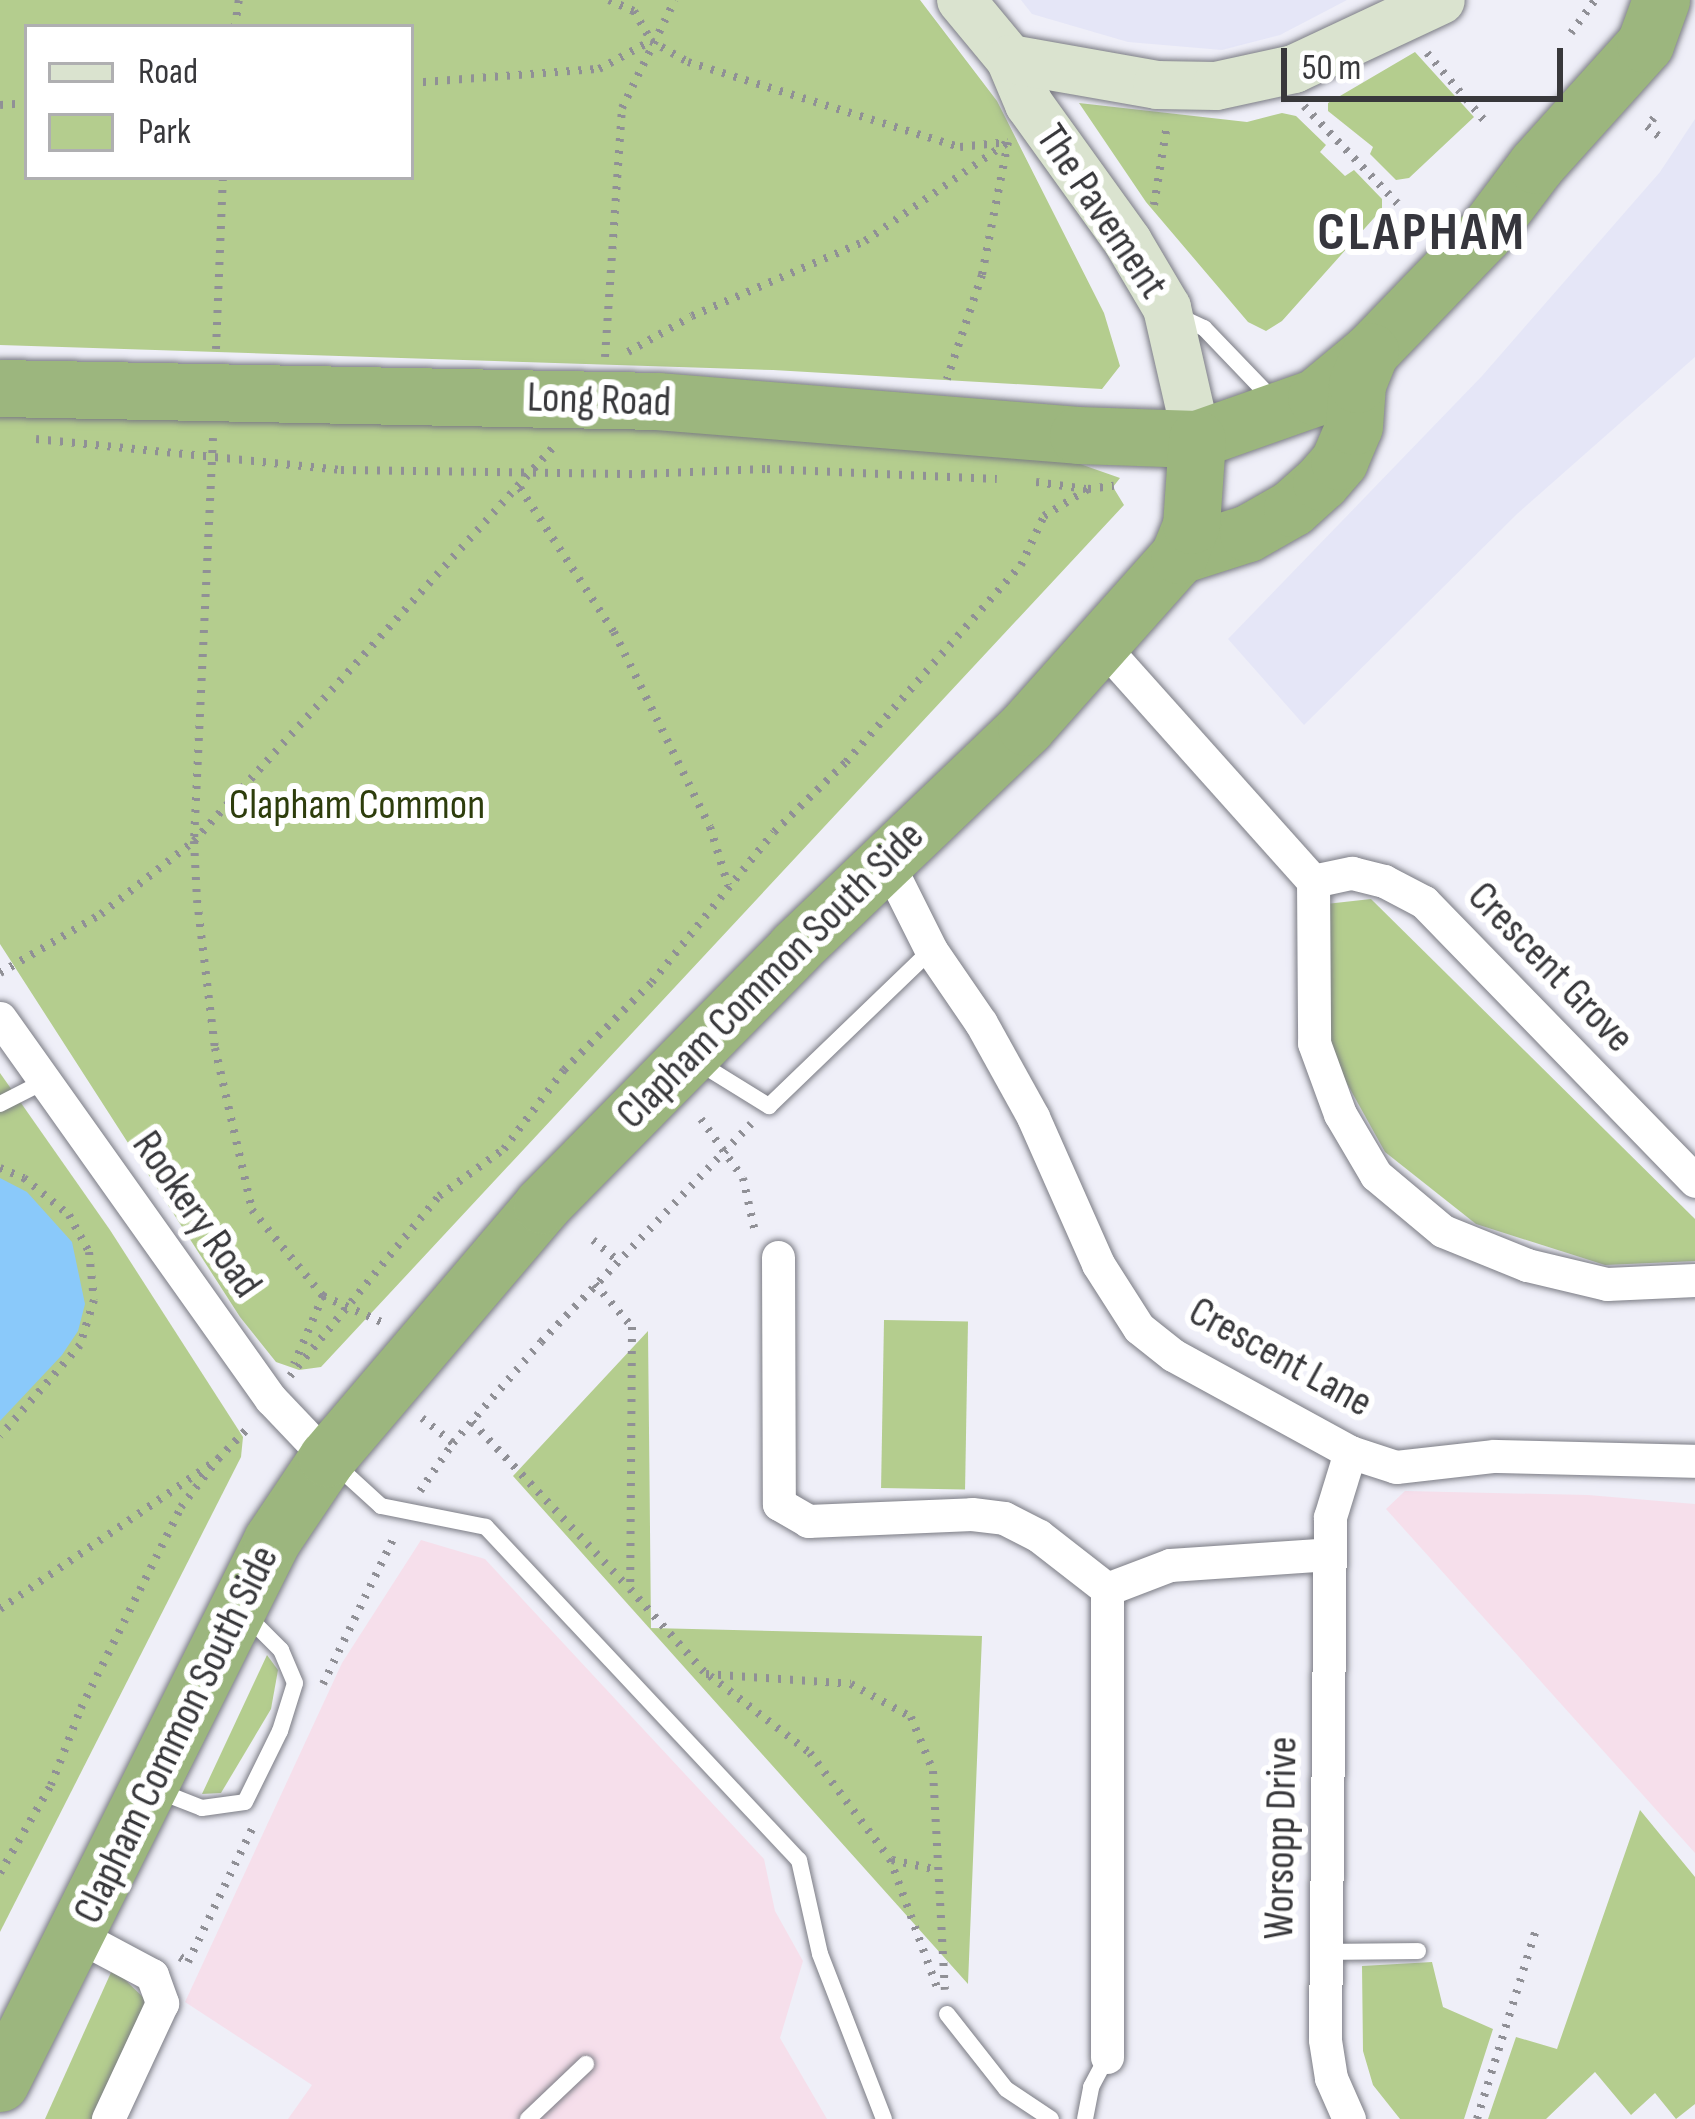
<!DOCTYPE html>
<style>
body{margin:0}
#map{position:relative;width:1695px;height:2119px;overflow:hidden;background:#efeff8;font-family:"Sofia Sans Condensed",sans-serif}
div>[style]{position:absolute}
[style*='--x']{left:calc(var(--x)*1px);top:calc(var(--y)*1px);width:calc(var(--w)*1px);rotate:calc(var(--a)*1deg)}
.built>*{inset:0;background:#e5e6f7}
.education>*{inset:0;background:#f6dfeb}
.green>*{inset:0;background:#b4cd8e;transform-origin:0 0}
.water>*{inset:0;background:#8ac9fa}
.path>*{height:8px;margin-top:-4px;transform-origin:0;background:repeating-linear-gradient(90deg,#909096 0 3px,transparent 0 12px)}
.roads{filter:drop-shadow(0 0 3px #7b7c84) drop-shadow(0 0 3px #7b7c84)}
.service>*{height:16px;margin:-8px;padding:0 8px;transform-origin:8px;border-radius:8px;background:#fff}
.minor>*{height:33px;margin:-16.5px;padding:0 16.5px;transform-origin:16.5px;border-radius:16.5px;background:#fff}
.secondary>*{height:48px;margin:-24px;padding:0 24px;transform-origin:24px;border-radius:24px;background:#dae3cf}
.trunk>*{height:57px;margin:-28.5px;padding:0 28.5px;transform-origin:28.5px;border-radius:28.5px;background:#9cb67e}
span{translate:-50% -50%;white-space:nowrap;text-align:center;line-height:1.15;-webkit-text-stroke:12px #fff;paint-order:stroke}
.street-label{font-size:42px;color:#38383b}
.park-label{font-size:42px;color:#2d3d0c}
.district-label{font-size:54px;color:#36363d;font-weight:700;letter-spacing:3px}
.legend{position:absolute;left:24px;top:24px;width:390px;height:156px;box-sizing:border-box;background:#fff;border:3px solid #afafb1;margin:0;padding:15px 21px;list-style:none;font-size:36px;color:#38383b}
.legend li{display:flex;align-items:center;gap:24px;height:60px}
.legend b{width:60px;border:3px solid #afafb1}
.scale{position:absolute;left:1281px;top:48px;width:282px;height:54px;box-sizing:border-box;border:6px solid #38383b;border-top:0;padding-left:15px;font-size:36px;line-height:42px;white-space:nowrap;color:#38383b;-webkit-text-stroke:9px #fff;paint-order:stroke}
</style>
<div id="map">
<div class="built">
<i style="clip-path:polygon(1021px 0,1347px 0,1280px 35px,1222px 50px,1128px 42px,1032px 14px)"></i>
<i style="clip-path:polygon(1695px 119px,1695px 357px,1517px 514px,1304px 725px,1228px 639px,1482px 376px,1660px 172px)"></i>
</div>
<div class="education">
<i style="clip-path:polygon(1405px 1491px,1588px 1495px,1695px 1504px,1695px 1853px,1386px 1509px)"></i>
<i style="clip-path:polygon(421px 1540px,485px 1559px,764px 1859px,775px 1911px,803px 1961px,780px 2038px,827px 2119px,288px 2119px,312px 2085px,185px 2002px,342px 1663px)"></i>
</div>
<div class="green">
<i style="clip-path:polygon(evenodd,0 0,920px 0,997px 101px,1104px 313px,1120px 366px,1102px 389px,773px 370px,0 345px,0 0,27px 27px,411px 27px,411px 177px,27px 177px,27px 27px)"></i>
<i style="clip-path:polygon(1415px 52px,1474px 117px,1409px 178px,1396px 180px,1370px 154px,1373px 147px,1328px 111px,1328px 103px)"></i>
<i style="clip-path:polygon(1079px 103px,1247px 122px,1282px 113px,1296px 116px,1326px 145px,1320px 152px,1345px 176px,1354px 170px,1382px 199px,1382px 209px,1282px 321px,1266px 331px,1248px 322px,1146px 202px)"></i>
<i style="clip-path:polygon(0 413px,554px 419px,1063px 458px,1120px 478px,1113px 487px,1124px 505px,321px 1367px,299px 1370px,276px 1362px,240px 1317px,0 944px)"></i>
<i style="clip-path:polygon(1371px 899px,1695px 1219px,1695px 1261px,1605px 1265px,1476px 1224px,1385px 1152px,1329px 1051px,1326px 904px)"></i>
<i style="clip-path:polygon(0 1073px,110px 1230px,243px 1437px,241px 1457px,0 1932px)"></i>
<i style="left:884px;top:1320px;width:84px;height:168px;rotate:1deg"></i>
<i style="clip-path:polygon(648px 1331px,651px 1628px,982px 1636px,968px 1984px,513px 1476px)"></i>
<i style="clip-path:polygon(267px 1655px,278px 1670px,271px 1709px,221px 1793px,202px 1794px)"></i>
<i style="clip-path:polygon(1640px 1810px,1695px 1877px,1695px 2104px,1676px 2119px,1655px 2093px,1631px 2115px,1595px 2072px,1546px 2119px,1488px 2119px,1516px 2037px,1557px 2049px)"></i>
<i style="clip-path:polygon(1432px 1962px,1443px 2007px,1493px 2029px,1464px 2119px,1400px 2119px,1373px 2085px,1363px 2051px,1362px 1966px)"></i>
<i style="clip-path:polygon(113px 1968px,152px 2006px,98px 2119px,45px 2119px)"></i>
</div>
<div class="water">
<i style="clip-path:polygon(0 1178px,27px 1192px,72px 1242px,85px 1304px,78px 1331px,62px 1355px,0 1421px)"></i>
</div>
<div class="path">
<i style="--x:609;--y:0;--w:27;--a:24"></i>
<i style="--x:634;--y:11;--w:34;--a:60"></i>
<i style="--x:651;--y:41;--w:43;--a:29.6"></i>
<i style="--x:688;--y:62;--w:285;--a:17.4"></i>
<i style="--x:960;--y:147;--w:48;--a:-5.9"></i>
<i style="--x:1008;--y:142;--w:136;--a:101.1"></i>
<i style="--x:982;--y:275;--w:110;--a:108.6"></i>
<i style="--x:235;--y:27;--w:27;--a:-82"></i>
<i style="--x:1571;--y:33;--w:41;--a:-54"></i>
<i style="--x:1427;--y:53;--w:94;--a:49.7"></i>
<i style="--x:411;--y:83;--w:189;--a:-4.3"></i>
<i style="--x:599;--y:69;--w:57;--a:-28.4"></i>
<i style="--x:0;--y:105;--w:27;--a:-4"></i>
<i style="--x:1304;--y:106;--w:139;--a:46.2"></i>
<i style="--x:1654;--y:118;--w:11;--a:131"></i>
<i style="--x:1647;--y:126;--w:21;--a:41"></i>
<i style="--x:1154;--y:205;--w:81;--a:-80.8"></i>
<i style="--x:216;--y:349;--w:172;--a:-87.7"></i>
<i style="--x:628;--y:352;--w:73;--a:-29.4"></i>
<i style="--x:692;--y:316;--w:189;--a:-23.4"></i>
<i style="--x:865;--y:241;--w:174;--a:-34.7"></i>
<i style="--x:605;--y:357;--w:250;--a:-86.1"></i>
<i style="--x:622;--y:108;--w:120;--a:-63.9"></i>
<i style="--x:213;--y:438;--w:403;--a:92.7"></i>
<i style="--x:194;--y:841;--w:59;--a:87.1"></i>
<i style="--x:197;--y:900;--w:149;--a:83.1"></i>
<i style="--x:215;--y:1048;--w:166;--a:77.1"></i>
<i style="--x:252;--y:1210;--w:112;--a:50.5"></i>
<i style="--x:323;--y:1296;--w:74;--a:113.1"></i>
<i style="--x:36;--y:439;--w:307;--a:5.8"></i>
<i style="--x:341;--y:470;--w:301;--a:0.8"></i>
<i style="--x:642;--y:474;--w:125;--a:-2.3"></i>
<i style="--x:767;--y:469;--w:230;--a:2.5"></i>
<i style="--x:1036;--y:482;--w:50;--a:8"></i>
<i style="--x:520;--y:488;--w:172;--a:56.9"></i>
<i style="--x:614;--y:632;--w:217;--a:63.8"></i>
<i style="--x:710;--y:827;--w:61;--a:72.8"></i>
<i style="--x:0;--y:973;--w:117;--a:-30.3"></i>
<i style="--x:101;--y:914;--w:118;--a:-38.1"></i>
<i style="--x:194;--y:841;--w:539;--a:-47.63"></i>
<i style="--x:701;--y:1119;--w:72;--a:54.6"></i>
<i style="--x:743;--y:1178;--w:59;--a:77.4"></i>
<i style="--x:0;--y:1168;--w:26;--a:23"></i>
<i style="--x:24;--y:1178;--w:58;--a:39.4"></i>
<i style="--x:69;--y:1215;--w:42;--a:61.6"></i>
<i style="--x:89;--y:1252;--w:48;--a:84.1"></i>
<i style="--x:94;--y:1300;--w:47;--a:107.3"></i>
<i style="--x:80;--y:1345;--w:121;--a:131.3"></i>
<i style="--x:593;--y:1240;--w:31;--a:40"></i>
<i style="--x:595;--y:1284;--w:57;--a:49.3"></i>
<i style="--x:632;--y:1327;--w:262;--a:90.4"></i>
<i style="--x:630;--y:1589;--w:114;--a:48.2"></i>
<i style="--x:706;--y:1674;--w:145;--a:3.9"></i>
<i style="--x:851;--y:1684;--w:68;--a:28.8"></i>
<i style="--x:911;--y:1717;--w:58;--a:67.8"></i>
<i style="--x:933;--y:1771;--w:219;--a:86.9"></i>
<i style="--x:323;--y:1296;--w:69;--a:24"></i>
<i style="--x:290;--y:1376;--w:234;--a:-50.4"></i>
<i style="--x:439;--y:1196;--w:80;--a:-35.9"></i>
<i style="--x:504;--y:1149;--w:99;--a:-52.8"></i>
<i style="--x:564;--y:1070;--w:124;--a:-45"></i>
<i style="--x:652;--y:982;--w:193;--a:-50.9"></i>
<i style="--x:774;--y:832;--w:100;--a:-44.2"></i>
<i style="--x:846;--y:762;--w:264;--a:-48.4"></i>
<i style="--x:1021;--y:565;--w:54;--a:-64.9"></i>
<i style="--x:1044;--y:516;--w:52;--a:-31.5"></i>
<i style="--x:1088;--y:489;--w:26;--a:-7"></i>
<i style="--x:422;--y:1418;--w:40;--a:39"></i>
<i style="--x:472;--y:1422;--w:228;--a:46.6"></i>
<i style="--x:420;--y:1491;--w:58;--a:-55.5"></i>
<i style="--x:453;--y:1443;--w:134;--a:-48.9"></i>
<i style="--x:541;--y:1342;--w:303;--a:-46.1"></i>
<i style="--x:0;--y:1609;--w:265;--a:-34.5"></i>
<i style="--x:218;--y:1459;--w:46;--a:-45.9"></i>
<i style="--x:710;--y:1676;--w:126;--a:37.6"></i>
<i style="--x:810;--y:1753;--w:133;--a:53"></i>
<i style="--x:890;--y:1859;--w:140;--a:69.9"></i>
<i style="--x:323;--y:1684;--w:165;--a:-64.2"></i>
<i style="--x:892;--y:1860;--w:47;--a:12.3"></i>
<i style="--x:0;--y:1873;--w:102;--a:-59.9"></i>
<i style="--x:51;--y:1785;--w:83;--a:-68.7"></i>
<i style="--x:81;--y:1708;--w:225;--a:-63.5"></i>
<i style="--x:181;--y:1507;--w:61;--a:-52.4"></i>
<i style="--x:180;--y:1957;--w:9;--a:32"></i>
<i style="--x:188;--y:1962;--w:150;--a:-64.3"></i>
<i style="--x:1477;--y:2119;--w:202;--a:-72.7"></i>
</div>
<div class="roads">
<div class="service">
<i style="--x:1178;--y:316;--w:29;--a:25"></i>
<i style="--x:1204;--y:328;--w:101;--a:46.2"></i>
<i style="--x:696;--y:1061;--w:86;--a:31.7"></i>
<i style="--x:769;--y:1106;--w:225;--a:-43.9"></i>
<i style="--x:0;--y:1104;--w:51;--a:-27.1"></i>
<i style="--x:336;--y:1465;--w:61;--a:42.3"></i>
<i style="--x:381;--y:1506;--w:107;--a:11.3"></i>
<i style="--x:486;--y:1527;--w:457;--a:46.8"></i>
<i style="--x:799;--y:1860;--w:96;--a:77.4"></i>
<i style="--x:820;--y:1954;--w:177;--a:68.8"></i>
<i style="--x:156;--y:1790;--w:49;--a:21.4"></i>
<i style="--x:202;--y:1808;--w:43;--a:-7.9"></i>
<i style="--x:245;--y:1802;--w:79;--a:-63.8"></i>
<i style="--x:280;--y:1731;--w:50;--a:-72.6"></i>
<i style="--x:295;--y:1683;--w:36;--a:-113"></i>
<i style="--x:281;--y:1650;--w:52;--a:-135"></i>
<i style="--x:1326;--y:1952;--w:92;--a:-0.6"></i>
<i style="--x:947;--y:2014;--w:95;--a:51.8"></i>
<i style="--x:1006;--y:2089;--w:54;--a:33.7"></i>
<i style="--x:528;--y:2119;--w:80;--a:-43.5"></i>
<i style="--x:1085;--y:2119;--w:33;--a:-79"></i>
<i style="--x:1091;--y:2087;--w:34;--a:-62"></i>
</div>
<div class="minor">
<i style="--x:1101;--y:644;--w:318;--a:48.2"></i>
<i style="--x:1313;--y:881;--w:162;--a:89.6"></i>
<i style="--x:1314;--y:1043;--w:76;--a:69.9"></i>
<i style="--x:1340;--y:1114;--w:71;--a:59.5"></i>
<i style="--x:1376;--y:1175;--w:87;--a:39.9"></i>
<i style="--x:1443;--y:1231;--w:91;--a:22"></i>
<i style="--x:1527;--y:1265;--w:82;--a:13.4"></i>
<i style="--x:1607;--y:1284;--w:88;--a:-2.6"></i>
<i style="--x:886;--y:860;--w:101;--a:63.4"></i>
<i style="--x:931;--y:950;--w:88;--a:55.6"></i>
<i style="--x:981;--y:1023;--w:107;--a:61"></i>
<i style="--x:1033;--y:1117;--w:161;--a:66.1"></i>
<i style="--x:1098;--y:1264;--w:76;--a:57.4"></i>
<i style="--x:1139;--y:1328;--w:43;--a:38.5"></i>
<i style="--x:1173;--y:1355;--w:202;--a:28.7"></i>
<i style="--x:1350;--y:1452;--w:48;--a:18.1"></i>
<i style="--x:1396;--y:1467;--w:99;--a:-6.4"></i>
<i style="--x:1494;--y:1456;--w:201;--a:1.4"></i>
<i style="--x:1313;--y:881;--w:40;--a:-12"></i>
<i style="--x:1352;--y:873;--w:33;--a:14"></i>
<i style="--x:1384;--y:881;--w:45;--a:27.7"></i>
<i style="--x:1424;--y:902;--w:389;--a:45.8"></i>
<i style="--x:0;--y:1018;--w:468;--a:54.6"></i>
<i style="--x:271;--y:1399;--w:81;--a:46.5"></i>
<i style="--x:778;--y:1257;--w:247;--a:89.8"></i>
<i style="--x:779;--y:1504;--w:34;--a:30"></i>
<i style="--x:808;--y:1521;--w:164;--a:-2.4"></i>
<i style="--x:972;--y:1514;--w:32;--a:7"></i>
<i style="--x:1004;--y:1518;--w:39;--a:27"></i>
<i style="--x:1039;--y:1536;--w:86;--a:37.9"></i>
<i style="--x:77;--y:1935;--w:85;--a:28.1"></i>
<i style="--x:152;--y:1975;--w:30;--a:70"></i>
<i style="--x:162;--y:2003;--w:128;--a:115"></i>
<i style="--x:1107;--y:2057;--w:468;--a:-90"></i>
<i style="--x:1107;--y:1589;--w:67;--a:-20.9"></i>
<i style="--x:1170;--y:1565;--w:160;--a:-3.9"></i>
<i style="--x:1349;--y:2119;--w:45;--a:-113.7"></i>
<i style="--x:1331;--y:2078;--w:39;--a:-99"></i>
<i style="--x:1325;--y:2039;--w:522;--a:-89.45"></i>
<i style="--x:1330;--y:1517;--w:68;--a:-72.9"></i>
</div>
<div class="secondary">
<i style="--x:961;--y:0;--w:77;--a:50.3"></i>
<i style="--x:1010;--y:59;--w:49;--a:67.1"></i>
<i style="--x:1029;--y:104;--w:170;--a:54.3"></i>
<i style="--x:1128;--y:242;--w:77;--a:59.4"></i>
<i style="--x:1167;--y:308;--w:134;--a:77.1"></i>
<i style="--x:1010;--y:59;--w:149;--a:10"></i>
<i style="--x:1157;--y:85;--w:59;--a:1"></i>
<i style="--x:1216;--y:86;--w:80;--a:-12.3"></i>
<i style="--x:1294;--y:69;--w:162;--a:-25.1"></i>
</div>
<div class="trunk">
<i style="--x:0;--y:388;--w:657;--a:1.13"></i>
<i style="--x:657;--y:401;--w:422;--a:4.6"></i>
<i style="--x:1078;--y:435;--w:119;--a:1.9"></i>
<i style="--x:1197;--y:439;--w:126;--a:-19.4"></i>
<i style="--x:1316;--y:397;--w:70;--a:-39.8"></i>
<i style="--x:1370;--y:352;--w:165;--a:-46"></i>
<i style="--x:1485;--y:233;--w:85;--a:-53.1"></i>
<i style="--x:1536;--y:165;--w:163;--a:-48"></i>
<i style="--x:1645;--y:44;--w:47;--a:-70"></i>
<i style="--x:1179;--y:555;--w:72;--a:-17.7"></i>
<i style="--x:1248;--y:533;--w:51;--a:-29.6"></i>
<i style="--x:1292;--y:508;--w:39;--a:-42"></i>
<i style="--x:1321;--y:482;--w:28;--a:-49"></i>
<i style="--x:1339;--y:461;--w:38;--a:-67"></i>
<i style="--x:1354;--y:426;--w:42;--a:-85.9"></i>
<i style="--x:1357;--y:384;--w:35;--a:-68"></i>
<i style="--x:0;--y:2083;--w:607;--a:-63.39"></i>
<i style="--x:272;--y:1540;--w:99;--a:-56.1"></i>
<i style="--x:327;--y:1458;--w:332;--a:-49.6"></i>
<i style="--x:542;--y:1205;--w:361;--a:-45.4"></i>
<i style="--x:795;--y:948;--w:320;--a:-43.7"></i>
<i style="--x:1026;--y:727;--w:230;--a:-48.3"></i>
<i style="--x:1179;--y:555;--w:32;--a:-68"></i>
<i style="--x:1191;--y:525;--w:86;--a:-86"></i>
</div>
</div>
<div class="street-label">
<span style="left:1101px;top:212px;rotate:56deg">The Pavement</span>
<span style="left:599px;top:401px;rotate:2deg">Long Road</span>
<span style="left:1550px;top:968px;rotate:46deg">Crescent Grove</span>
<span style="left:771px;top:976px;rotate:-45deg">Clapham Common South Side</span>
<span style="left:196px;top:1215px;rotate:55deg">Rookery Road</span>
<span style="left:1280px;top:1358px;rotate:29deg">Crescent Lane</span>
<span style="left:177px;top:1735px;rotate:-64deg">Clapham Common South Side</span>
<span style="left:1282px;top:1838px;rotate:-89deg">Worsopp Drive</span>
</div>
<div class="park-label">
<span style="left:357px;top:806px">Clapham Common</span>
</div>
<div class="district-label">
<span style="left:1422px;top:233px">CLAPHAM</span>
</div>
<ul class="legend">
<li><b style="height:15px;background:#dae3cf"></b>Road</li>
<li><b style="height:33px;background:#b4cd8e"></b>Park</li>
</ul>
<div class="scale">50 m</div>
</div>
